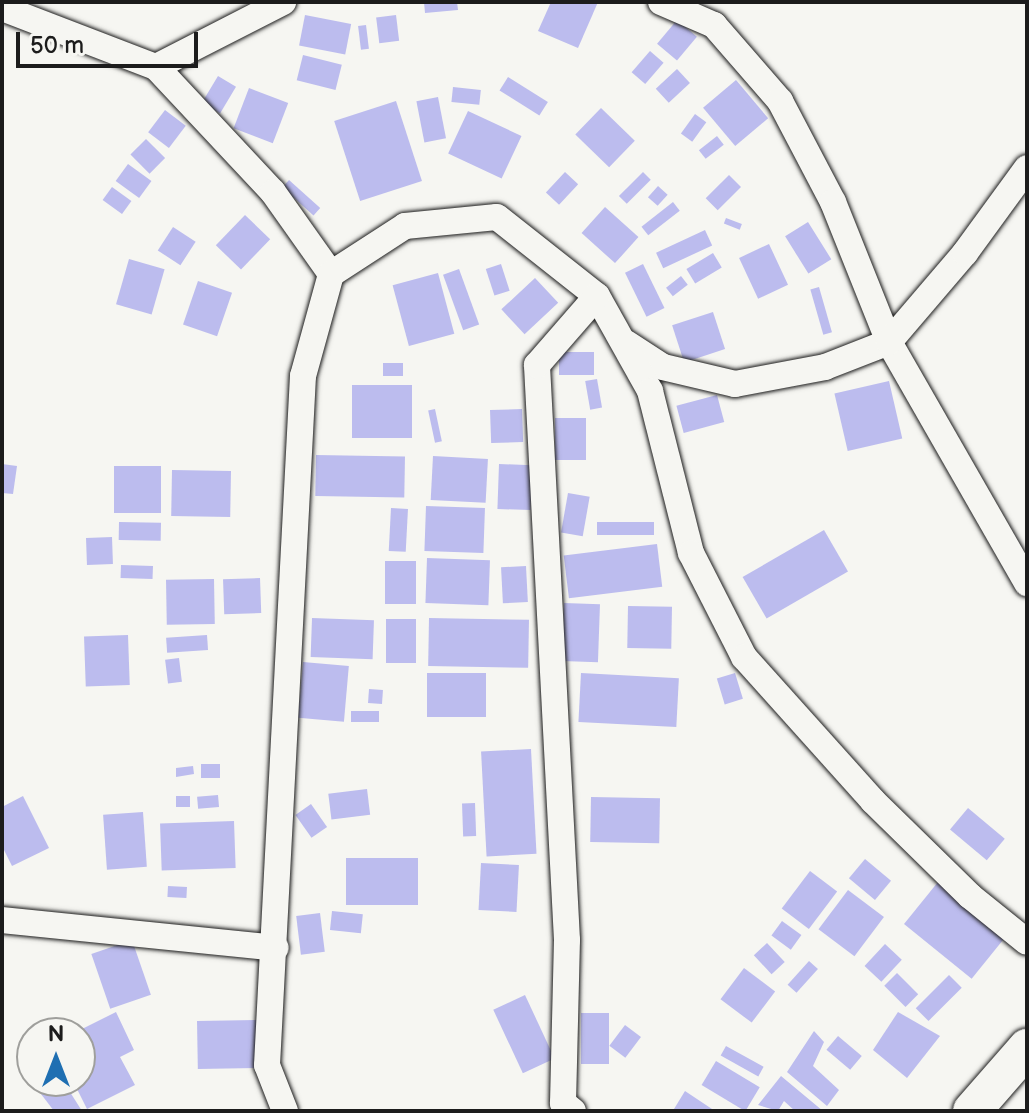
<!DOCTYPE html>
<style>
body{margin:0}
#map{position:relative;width:1029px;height:1113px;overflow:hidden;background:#f6f6f2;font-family:"Balsamiq Sans",sans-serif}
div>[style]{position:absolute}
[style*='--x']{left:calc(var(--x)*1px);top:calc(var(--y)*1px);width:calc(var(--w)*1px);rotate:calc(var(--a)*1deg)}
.building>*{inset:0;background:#bcbcee;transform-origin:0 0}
.roads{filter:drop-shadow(0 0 2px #1c1c1c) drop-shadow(0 0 2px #1c1c1c)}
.minor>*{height:26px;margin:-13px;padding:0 13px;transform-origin:13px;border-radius:13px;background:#f6f6f2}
.secondary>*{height:38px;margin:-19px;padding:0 19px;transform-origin:19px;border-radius:19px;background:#f6f6f2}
span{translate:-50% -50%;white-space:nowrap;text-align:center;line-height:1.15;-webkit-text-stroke:8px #f6f6f2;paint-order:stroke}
.frame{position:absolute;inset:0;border:4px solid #1c1c1c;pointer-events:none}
.north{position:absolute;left:16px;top:1017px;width:80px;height:80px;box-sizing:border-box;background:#f6f6f2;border:2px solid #9f9f9c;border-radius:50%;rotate:0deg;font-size:22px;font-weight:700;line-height:32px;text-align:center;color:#1c1c1c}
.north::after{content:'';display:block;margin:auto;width:28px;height:36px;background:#1f6fb2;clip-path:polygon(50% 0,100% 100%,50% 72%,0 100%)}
.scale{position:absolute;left:16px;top:32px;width:182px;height:36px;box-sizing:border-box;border:4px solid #1c1c1c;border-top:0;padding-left:10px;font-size:24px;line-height:28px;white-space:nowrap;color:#1c1c1c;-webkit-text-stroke:6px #f6f6f2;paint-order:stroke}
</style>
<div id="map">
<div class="building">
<i style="clip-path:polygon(424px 2px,457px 2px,458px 10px,425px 13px)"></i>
<i style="clip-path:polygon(551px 2px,598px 2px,578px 48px,538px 31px)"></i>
<i style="left:305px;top:15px;width:47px;height:31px;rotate:11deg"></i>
<i style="left:396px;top:15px;width:26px;height:20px;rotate:83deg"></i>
<i style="left:677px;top:20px;width:26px;height:31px;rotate:40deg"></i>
<i style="left:366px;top:25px;width:24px;height:8px;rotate:83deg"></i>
<i style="left:650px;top:51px;width:18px;height:28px;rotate:41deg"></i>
<i style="left:303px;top:55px;width:40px;height:26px;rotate:14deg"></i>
<i style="left:677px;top:69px;width:19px;height:29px;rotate:47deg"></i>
<i style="left:218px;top:76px;width:21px;height:31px;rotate:31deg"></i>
<i style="left:508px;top:77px;width:47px;height:16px;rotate:32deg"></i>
<i style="left:736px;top:80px;width:50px;height:43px;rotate:50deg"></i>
<i style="left:453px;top:87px;width:28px;height:15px;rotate:6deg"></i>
<i style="left:249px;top:88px;width:42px;height:43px;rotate:21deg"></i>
<i style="left:438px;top:97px;width:42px;height:22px;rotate:79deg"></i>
<i style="left:396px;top:101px;width:84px;height:65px;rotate:72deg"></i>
<i style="left:601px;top:108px;width:47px;height:37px;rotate:44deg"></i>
<i style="left:165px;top:110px;width:26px;height:28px;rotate:37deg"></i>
<i style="left:468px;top:111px;width:59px;height:47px;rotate:25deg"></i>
<i style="left:695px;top:114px;width:14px;height:24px;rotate:36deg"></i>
<i style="left:717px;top:136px;width:11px;height:23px;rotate:52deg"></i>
<i style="left:146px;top:139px;width:27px;height:22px;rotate:45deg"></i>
<i style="left:128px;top:164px;width:29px;height:21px;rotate:36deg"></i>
<i style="left:565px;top:172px;width:18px;height:28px;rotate:43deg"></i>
<i style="left:643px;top:172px;width:11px;height:34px;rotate:45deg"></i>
<i style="left:729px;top:175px;width:17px;height:33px;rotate:45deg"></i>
<i style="left:289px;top:180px;width:42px;height:10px;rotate:42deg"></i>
<i style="left:658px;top:186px;width:13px;height:15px;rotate:42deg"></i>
<i style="left:112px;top:187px;width:24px;height:16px;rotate:36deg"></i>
<i style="left:673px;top:202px;width:11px;height:40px;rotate:52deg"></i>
<i style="left:605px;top:207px;width:45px;height:35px;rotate:42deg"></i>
<i style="left:245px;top:215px;width:35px;height:42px;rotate:44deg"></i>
<i style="left:726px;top:218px;width:17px;height:6px;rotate:21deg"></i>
<i style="left:808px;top:222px;width:44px;height:27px;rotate:58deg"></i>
<i style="left:173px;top:227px;width:27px;height:28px;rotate:33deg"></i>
<i style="left:705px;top:230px;width:17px;height:54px;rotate:65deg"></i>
<i style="left:769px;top:244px;width:45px;height:33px;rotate:65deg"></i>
<i style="left:713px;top:253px;width:17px;height:31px;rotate:59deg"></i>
<i style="left:129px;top:259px;width:37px;height:47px;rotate:16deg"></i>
<i style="left:501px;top:264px;width:28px;height:16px;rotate:72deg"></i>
<i style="left:643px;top:264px;width:49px;height:20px;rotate:64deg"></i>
<i style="left:459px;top:269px;width:59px;height:17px;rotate:70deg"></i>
<i style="left:438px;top:273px;width:63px;height:47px;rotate:75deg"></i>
<i style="left:681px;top:276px;width:11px;height:19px;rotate:52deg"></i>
<i style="left:535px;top:278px;width:34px;height:46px;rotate:47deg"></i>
<i style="left:198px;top:281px;width:36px;height:46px;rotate:19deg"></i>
<i style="left:819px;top:287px;width:47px;height:9px;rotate:74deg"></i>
<i style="left:713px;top:312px;width:39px;height:43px;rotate:72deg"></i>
<i style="left:559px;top:352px;width:35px;height:23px"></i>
<i style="left:403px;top:363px;width:13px;height:20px;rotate:90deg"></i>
<i style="left:597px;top:379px;width:29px;height:12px;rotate:80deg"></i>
<i style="left:889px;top:381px;width:59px;height:56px;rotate:77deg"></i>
<i style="left:352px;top:385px;width:60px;height:53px"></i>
<i style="left:717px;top:395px;width:28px;height:42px;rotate:75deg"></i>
<i style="left:435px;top:409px;width:33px;height:7px;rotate:78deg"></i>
<i style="left:522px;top:409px;width:33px;height:32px;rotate:88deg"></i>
<i style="left:555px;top:418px;width:31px;height:42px"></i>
<i style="left:316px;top:455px;width:89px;height:41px;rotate:1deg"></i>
<i style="left:433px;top:456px;width:55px;height:44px;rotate:3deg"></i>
<i style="clip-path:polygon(2px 464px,17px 466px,13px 494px,2px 493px)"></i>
<i style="left:499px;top:464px;width:33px;height:45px;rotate:2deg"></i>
<i style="left:114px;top:466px;width:47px;height:47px"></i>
<i style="left:172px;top:470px;width:59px;height:46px;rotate:1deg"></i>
<i style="left:568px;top:493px;width:22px;height:40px;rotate:10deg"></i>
<i style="left:426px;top:506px;width:59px;height:45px;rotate:2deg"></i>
<i style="left:391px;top:508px;width:17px;height:43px;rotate:3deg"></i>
<i style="left:119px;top:522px;width:42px;height:18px;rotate:1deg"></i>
<i style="left:597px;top:522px;width:57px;height:13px"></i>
<i style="left:824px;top:530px;width:48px;height:94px;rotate:60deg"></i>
<i style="left:112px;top:537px;width:27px;height:26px;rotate:88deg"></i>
<i style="left:657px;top:544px;width:43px;height:94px;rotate:83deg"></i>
<i style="left:427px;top:558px;width:63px;height:45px;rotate:2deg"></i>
<i style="left:385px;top:561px;width:31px;height:43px"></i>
<i style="left:121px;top:565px;width:32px;height:13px;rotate:2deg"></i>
<i style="left:526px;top:566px;width:36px;height:25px;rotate:87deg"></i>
<i style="left:260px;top:578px;width:35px;height:37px;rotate:88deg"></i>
<i style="left:214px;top:579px;width:45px;height:48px;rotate:89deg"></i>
<i style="left:564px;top:603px;width:36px;height:58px;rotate:2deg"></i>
<i style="left:628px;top:606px;width:44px;height:42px;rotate:1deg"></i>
<i style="left:312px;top:618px;width:62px;height:39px;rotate:2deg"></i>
<i style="left:429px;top:618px;width:100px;height:48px;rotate:1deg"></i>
<i style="left:386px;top:619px;width:30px;height:44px"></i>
<i style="left:128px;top:635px;width:50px;height:44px;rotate:88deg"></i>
<i style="left:207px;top:635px;width:15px;height:41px;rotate:86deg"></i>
<i style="left:179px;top:658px;width:24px;height:14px;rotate:83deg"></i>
<i style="left:303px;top:662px;width:46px;height:56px;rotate:5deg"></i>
<i style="left:427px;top:673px;width:59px;height:44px"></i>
<i style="left:581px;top:673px;width:98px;height:49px;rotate:3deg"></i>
<i style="left:735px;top:673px;width:27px;height:19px;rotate:73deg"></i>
<i style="left:369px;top:689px;width:14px;height:14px;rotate:4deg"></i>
<i style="left:351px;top:711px;width:28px;height:11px"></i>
<i style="left:531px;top:749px;width:105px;height:50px;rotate:87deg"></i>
<i style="left:201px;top:764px;width:19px;height:14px"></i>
<i style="clip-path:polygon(193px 766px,194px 774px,176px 777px,176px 768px)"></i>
<i style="left:367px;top:789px;width:26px;height:39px;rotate:83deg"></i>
<i style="left:218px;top:795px;width:12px;height:21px;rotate:85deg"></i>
<i style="clip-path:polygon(23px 796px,49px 848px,12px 866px,2px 846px,2px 807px)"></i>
<i style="left:176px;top:796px;width:14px;height:11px"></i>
<i style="left:591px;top:797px;width:69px;height:45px;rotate:1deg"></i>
<i style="left:475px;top:803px;width:33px;height:13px;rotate:88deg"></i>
<i style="left:311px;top:804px;width:28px;height:19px;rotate:55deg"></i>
<i style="left:968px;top:808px;width:48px;height:28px;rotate:40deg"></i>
<i style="left:143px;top:812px;width:55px;height:40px;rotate:86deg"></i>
<i style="left:234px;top:821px;width:47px;height:74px;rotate:88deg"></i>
<i style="left:346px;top:858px;width:72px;height:47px"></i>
<i style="left:865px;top:859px;width:34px;height:25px;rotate:40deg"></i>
<i style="left:481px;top:863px;width:38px;height:47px;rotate:3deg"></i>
<i style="left:810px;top:871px;width:34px;height:47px;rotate:37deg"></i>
<i style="left:938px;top:882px;width:87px;height:54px;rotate:39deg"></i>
<i style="left:168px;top:886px;width:19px;height:11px;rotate:3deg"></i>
<i style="left:848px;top:890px;width:45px;height:49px;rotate:37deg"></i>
<i style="left:332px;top:911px;width:31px;height:19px;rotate:6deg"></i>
<i style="left:320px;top:913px;width:39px;height:24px;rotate:83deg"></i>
<i style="left:782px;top:921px;width:24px;height:18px;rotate:36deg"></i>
<i style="left:132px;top:940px;width:58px;height:43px;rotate:71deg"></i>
<i style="left:767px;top:943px;width:26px;height:18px;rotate:47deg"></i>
<i style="left:885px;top:944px;width:23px;height:30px;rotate:43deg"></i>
<i style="left:809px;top:961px;width:12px;height:32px;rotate:42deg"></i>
<i style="left:744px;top:968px;width:39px;height:39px;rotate:37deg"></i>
<i style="left:897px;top:973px;width:30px;height:18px;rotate:45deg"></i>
<i style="left:949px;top:975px;width:18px;height:47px;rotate:45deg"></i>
<i style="left:525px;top:995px;width:70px;height:35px;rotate:65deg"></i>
<i style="clip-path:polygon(116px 1012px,134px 1050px,120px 1057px,135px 1085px,87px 1109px,73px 1081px,80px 1081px,82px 1064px,80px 1033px,74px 1033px)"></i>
<i style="clip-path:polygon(898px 1012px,940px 1036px,907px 1078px,873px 1050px)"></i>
<i style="left:581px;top:1013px;width:28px;height:51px"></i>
<i style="left:259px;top:1020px;width:48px;height:62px;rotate:89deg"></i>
<i style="left:625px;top:1025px;width:20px;height:26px;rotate:37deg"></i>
<i style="clip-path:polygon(814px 1031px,824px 1042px,813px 1066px,839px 1090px,827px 1106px,787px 1072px)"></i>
<i style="left:838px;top:1036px;width:31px;height:18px;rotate:40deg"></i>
<i style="left:726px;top:1046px;width:43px;height:11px;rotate:29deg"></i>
<i style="left:716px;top:1061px;width:51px;height:28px;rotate:31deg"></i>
<i style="clip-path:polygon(781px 1076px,823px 1111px,795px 1111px,784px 1101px,778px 1111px,758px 1105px)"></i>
<i style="clip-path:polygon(60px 1081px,63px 1081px,82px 1111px,54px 1111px,41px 1094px)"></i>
<i style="clip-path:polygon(685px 1091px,715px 1111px,677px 1111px,674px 1109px)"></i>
</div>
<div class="roads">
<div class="minor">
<i style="--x:661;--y:2;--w:58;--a:23.5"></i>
<i style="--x:714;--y:25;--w:101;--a:49"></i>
<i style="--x:780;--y:101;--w:114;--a:62.3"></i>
<i style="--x:833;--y:202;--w:151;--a:68.2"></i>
<i style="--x:889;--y:342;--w:278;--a:60.2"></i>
<i style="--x:2;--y:8;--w:165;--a:21"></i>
<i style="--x:156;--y:67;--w:171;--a:46.9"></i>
<i style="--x:273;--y:192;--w:100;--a:54.7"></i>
<i style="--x:156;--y:67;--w:143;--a:-27.1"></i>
<i style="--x:626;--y:343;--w:44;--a:33"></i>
<i style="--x:663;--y:367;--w:74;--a:13.3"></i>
<i style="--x:735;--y:384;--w:92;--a:-10.7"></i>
<i style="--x:825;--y:367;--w:69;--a:-21.3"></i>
<i style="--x:889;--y:342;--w:117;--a:-49.5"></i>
<i style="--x:965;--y:253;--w:105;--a:-53.9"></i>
<i style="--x:2;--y:920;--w:275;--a:5.8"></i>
<i style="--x:285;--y:1111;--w:49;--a:-111.4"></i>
<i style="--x:267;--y:1065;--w:690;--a:-87.01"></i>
<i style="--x:303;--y:376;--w:106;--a:-74.6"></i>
<i style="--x:331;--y:274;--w:88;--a:-33"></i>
<i style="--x:405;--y:226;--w:92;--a:-5.6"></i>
<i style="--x:497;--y:217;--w:127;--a:38.3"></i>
<i style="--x:597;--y:296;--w:109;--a:60.8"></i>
<i style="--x:650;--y:391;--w:167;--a:75.8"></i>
<i style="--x:691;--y:553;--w:117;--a:63"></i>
<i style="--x:744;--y:657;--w:193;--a:48.1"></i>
<i style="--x:873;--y:801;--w:136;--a:44.4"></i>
<i style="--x:970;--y:896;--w:73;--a:38.9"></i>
<i style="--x:573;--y:1111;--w:13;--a:-141"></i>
<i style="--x:563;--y:1103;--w:163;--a:-88.6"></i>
<i style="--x:567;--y:940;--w:576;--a:-92.99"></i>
<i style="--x:537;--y:365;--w:91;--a:-49"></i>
</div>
<div class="secondary">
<i style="--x:972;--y:1111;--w:84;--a:-48.9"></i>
</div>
</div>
<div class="frame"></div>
<div class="north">N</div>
<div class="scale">50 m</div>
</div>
